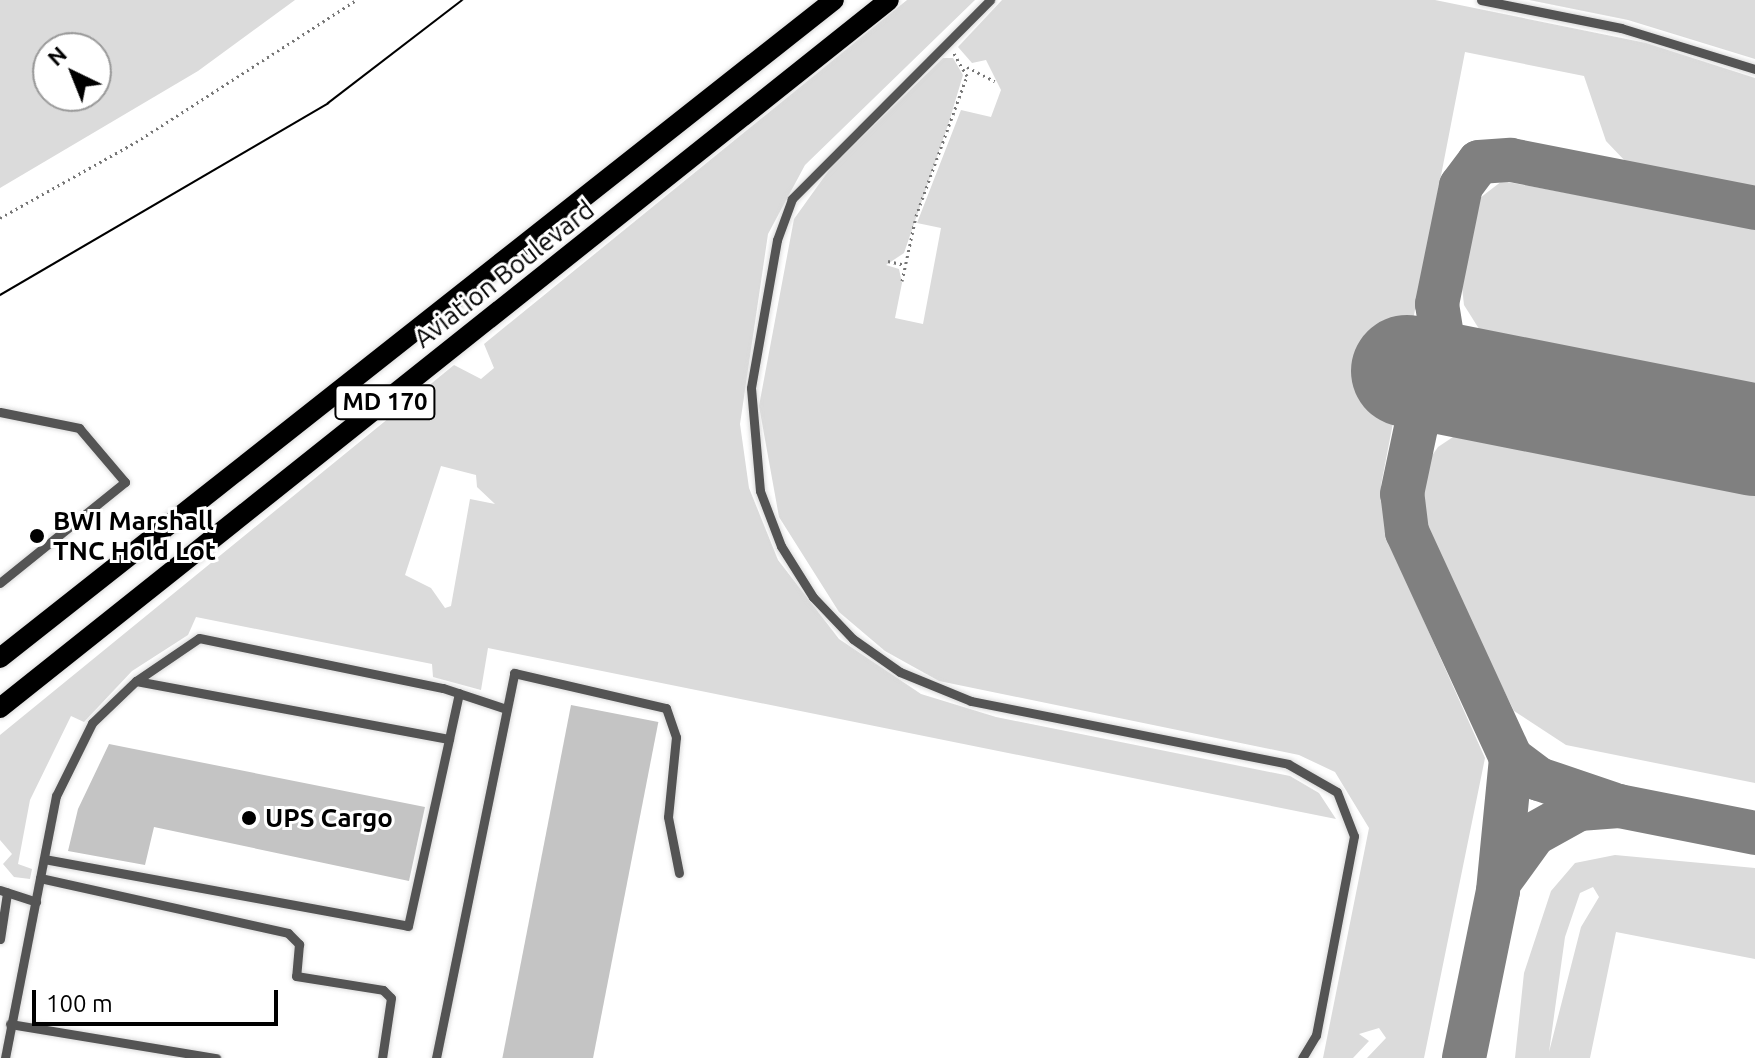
<!DOCTYPE html>
<style>
body{margin:0}
#map{position:relative;width:1755px;height:1058px;overflow:hidden;background:#fff;font-family:Ubuntu,sans-serif}
div>[style]{position:absolute}
[style*='--x']{left:calc(var(--x)*1px);top:calc(var(--y)*1px);width:calc(var(--w)*1px);rotate:calc(var(--a)*1deg)}
.green>*{inset:0;background:#dbdbdb}
.taxiway>*{height:44px;margin:-22px;padding:0 22px;transform-origin:22px;border-radius:22px;background:#808080}
.runway>*{height:112px;margin:-56px;padding:0 56px;transform-origin:56px;border-radius:56px;background:#808080}
.building>*{inset:0;background:#c4c4c4;transform-origin:0 0}
.path>*{height:3px;margin-top:-1.5px;transform-origin:0;background:repeating-linear-gradient(90deg,#767676 0 2px,transparent 0 6px)}
.roads{filter:drop-shadow(0 0 2px #dbdbdb) drop-shadow(0 0 2px #dbdbdb)}
.lane>*{height:9px;margin:-4.5px;padding:0 4.5px;transform-origin:4.5px;border-radius:4.5px;background:#545454}
.primary>*{height:20px;margin:-10px;padding:0 10px;transform-origin:10px;border-radius:10px;background:#000}
.tram>*{height:2px;margin:-1px;padding:0 1px;transform-origin:1px;border-radius:1px;background:#000}
.dots>*{width:22px;height:22px;translate:-50% -50%;box-sizing:border-box;border:4px solid #fff;border-radius:50%}
span{translate:-50% -50%;white-space:nowrap;text-align:center;line-height:1.15;-webkit-text-stroke:6px #fff;paint-order:stroke}
.shield-label span{padding:2px 6px;background:#fff;border:2px solid;border-radius:6px;-webkit-text-stroke-width:0}
.shield-label{font-size:24px;color:#000;font-weight:700}
.street-label{font-size:26px;color:#000}
.poi-label{font-size:26px;color:#000;font-weight:700}
.left{translate:0 -50%;text-align:left}
.north{position:absolute;left:32px;top:32px;width:80px;height:80px;box-sizing:border-box;background:#fff;border:2px solid #999;border-radius:50%;rotate:317deg;font-size:22px;font-weight:700;line-height:32px;text-align:center;color:#000}
.north::after{content:'';display:block;margin:auto;width:28px;height:36px;background:#000;clip-path:polygon(50% 0,100% 100%,50% 72%,0 100%)}
.scale{position:absolute;left:32px;top:990px;width:246px;height:36px;box-sizing:border-box;border:4px solid #000;border-top:0;padding-left:10px;font-size:24px;line-height:28px;white-space:nowrap;color:#000;-webkit-text-stroke:6px #fff;paint-order:stroke}
</style>
<div id="map">
<div class="green">
<i style="clip-path:polygon(evenodd,0 0,295px 0,198px 71px,0 188px,0 0,48px 48px,96px 48px,96px 96px,48px 96px,48px 48px)"></i>
<i style="clip-path:polygon(evenodd,907px 0,975px 0,805px 165px,768px 234px,740px 424px,749px 488px,778px 560px,839px 639px,921px 694px,996px 717px,1290px 776px,1319px 793px,1336px 819px,488px 648px,481px 690px,433px 677px,432px 664px,196px 617px,188px 635px,132px 671px,84px 722px,71px 716px,30px 800px,18px 864px,32px 869px,30px 879px,14px 877px,3px 864px,12px 854px,0 840px,0 735px,454px 365px,481px 379px,494px 368px,484px 344px,907px 0,441px 466px,476px 475px,477px 487px,495px 504px,470px 499px,451px 606px,445px 608px,431px 588px,405px 575px,441px 466px)"></i>
<i style="clip-path:polygon(1002px 0,1435px 0,1646px 43px,1755px 78px,1755px 188px,1627px 163px,1606px 141px,1584px 76px,1465px 52px,1381px 485px,1391px 547px,1485px 758px,1424px 1058px,1367px 1058px,1386px 1038px,1379px 1028px,1359px 1034px,1369px 1041px,1353px 1058px,1323px 1058px,1369px 828px,1335px 772px,1299px 755px,939px 681px,885px 651px,839px 612px,779px 517px,759px 406px,794px 219px,832px 166px,943px 58px,953px 58px,963px 75px,949px 122px,904px 253px,886px 265px,899px 269px,902px 283px,895px 318px,923px 324px,941px 228px,917px 223px,961px 110px,991px 117px,1001px 90px,986px 60px,972px 63px,958px 47px)"></i>
<i style="clip-path:polygon(1529px 0,1755px 0,1755px 59px,1628px 20px)"></i>
<i style="clip-path:polygon(1502px 181px,1755px 228px,1755px 400px,1525px 354px,1481px 332px,1464px 305px,1461px 278px,1476px 201px)"></i>
<i style="clip-path:polygon(1493px 426px,1755px 477px,1755px 783px,1566px 745px,1514px 711px,1429px 538px,1419px 501px,1422px 470px,1438px 447px,1459px 433px)"></i>
<i style="clip-path:polygon(evenodd,1615px 855px,1755px 868px,1755px 959px,1616px 932px,1590px 1058px,1515px 1058px,1524px 973px,1551px 891px,1575px 863px,1615px 855px,1593px 887px,1599px 897px,1581px 927px,1549px 1052px,1565px 937px,1580px 893px,1593px 887px)"></i>
</div>
<div class="taxiway">
<i style="--x:1479;--y:385;--w:56;--a:-129.9"></i>
<i style="--x:1443;--y:342;--w:38;--a:-99"></i>
<i style="--x:1437;--y:304;--w:120;--a:-78.5"></i>
<i style="--x:1461;--y:186;--w:30;--a:-53"></i>
<i style="--x:1479;--y:162;--w:32;--a:-4"></i>
<i style="--x:1511;--y:160;--w:249;--a:11.1"></i>
<i style="--x:1511;--y:758;--w:35;--a:37"></i>
<i style="--x:1539;--y:779;--w:78;--a:18.7"></i>
<i style="--x:1503;--y:877;--w:53;--a:-54.2"></i>
<i style="--x:1534;--y:834;--w:51;--a:-29.1"></i>
<i style="--x:1579;--y:809;--w:40;--a:-4.3"></i>
<i style="--x:1619;--y:806;--w:139;--a:11.2"></i>
<i style="--x:1464;--y:1058;--w:170;--a:-78.5"></i>
<i style="--x:1498;--y:891;--w:134;--a:-84.4"></i>
<i style="--x:1511;--y:758;--w:249;--a:-114.7"></i>
<i style="--x:1407;--y:532;--w:38;--a:-97"></i>
<i style="--x:1402;--y:494;--w:73;--a:-78.1"></i>
<i style="--x:1417;--y:423;--w:37;--a:-43"></i>
<i style="--x:1444;--y:398;--w:37;--a:-20"></i>
</div>
<div class="runway">
<i style="--x:1407;--y:371;--w:355;--a:11.2"></i>
</div>
<div class="building">
<i style="left:571px;top:705px;width:89px;height:360px;rotate:11deg"></i>
<i style="clip-path:polygon(109px 744px,425px 807px,409px 881px,154px 827px,145px 865px,68px 851px,78px 809px)"></i>
</div>
<div class="path">
<i style="--x:967;--y:67;--w:31;--a:27"></i>
<i style="--x:0;--y:218;--w:156;--a:-29.2"></i>
<i style="--x:136;--y:142;--w:262;--a:-32.8"></i>
<i style="--x:888;--y:261;--w:17;--a:13"></i>
<i style="--x:902;--y:281;--w:66;--a:-77.8"></i>
<i style="--x:916;--y:216;--w:149;--a:-70"></i>
<i style="--x:967;--y:76;--w:28;--a:-120"></i>
</div>
<div class="roads">
<div class="lane">
<i style="--x:990;--y:0;--w:281;--a:134.9"></i>
<i style="--x:792;--y:199;--w:44;--a:110.1"></i>
<i style="--x:777;--y:240;--w:150;--a:100"></i>
<i style="--x:751;--y:388;--w:103;--a:85"></i>
<i style="--x:760;--y:491;--w:59;--a:69.1"></i>
<i style="--x:781;--y:546;--w:60;--a:57.9"></i>
<i style="--x:813;--y:597;--w:58;--a:46.4"></i>
<i style="--x:853;--y:639;--w:57;--a:35.1"></i>
<i style="--x:900;--y:672;--w:77;--a:22.2"></i>
<i style="--x:971;--y:701;--w:323;--a:11.2"></i>
<i style="--x:1288;--y:764;--w:56;--a:29.7"></i>
<i style="--x:1337;--y:792;--w:47;--a:68.9"></i>
<i style="--x:1354;--y:836;--w:203;--a:100.8"></i>
<i style="--x:1316;--y:1035;--w:27;--a:121"></i>
<i style="--x:1481;--y:0;--w:143;--a:11.3"></i>
<i style="--x:1621;--y:28;--w:140;--a:17"></i>
<i style="--x:0;--y:412;--w:81;--a:11.4"></i>
<i style="--x:79;--y:428;--w:71;--a:49.6"></i>
<i style="--x:125;--y:482;--w:161;--a:141.1"></i>
<i style="--x:136;--y:681;--w:318;--a:10.5"></i>
<i style="--x:449;--y:739;--w:47;--a:-77.7"></i>
<i style="--x:44;--y:859;--w:370;--a:10.4"></i>
<i style="--x:408;--y:926;--w:191;--a:-77.6"></i>
<i style="--x:40;--y:878;--w:254;--a:12.5"></i>
<i style="--x:288;--y:933;--w:16;--a:45"></i>
<i style="--x:299;--y:944;--w:32;--a:95"></i>
<i style="--x:296;--y:976;--w:88;--a:9.1"></i>
<i style="--x:383;--y:990;--w:11;--a:45"></i>
<i style="--x:391;--y:998;--w:61;--a:98.5"></i>
<i style="--x:0;--y:890;--w:38;--a:18"></i>
<i style="--x:0;--y:939;--w:47;--a:-81.3"></i>
<i style="--x:10;--y:1024;--w:209;--a:9.4"></i>
<i style="--x:5;--y:1058;--w:267;--a:-79"></i>
<i style="--x:56;--y:796;--w:81;--a:-63.7"></i>
<i style="--x:92;--y:723;--w:61;--a:-43.7"></i>
<i style="--x:136;--y:681;--w:76;--a:-34.3"></i>
<i style="--x:199;--y:638;--w:249;--a:11.6"></i>
<i style="--x:443;--y:688;--w:66;--a:18.4"></i>
<i style="--x:436;--y:1058;--w:393;--a:-78.5"></i>
<i style="--x:514;--y:673;--w:156;--a:13"></i>
<i style="--x:666;--y:708;--w:31;--a:71"></i>
<i style="--x:676;--y:737;--w:80;--a:95.7"></i>
<i style="--x:668;--y:817;--w:57;--a:78.9"></i>
</div>
<div class="primary">
<i style="--x:0;--y:658;--w:1062;--a:-38.27"></i>
<i style="--x:0;--y:708;--w:1136;--a:-38.53"></i>
</div>
</div>
<div class="tram">
<i style="--x:0;--y:295;--w:380;--a:-30.3"></i>
<i style="--x:328;--y:103;--w:169;--a:-37.5"></i>
</div>
<div class="dots">
<i style="left:37px;top:536px;background:#000"></i>
<i style="left:249px;top:818px;background:#000"></i>
</div>
<div class="shield-label">
<span style="left:385px;top:402px">MD 170</span>
</div>
<div class="street-label">
<span style="left:504px;top:274px;rotate:-38deg">Aviation Boulevard</span>
</div>
<div class="poi-label">
<span class="left" style="left:53px;top:536px">BWI Marshall<br>TNC Hold Lot</span>
<span class="left" style="left:265px;top:818px">UPS Cargo</span>
</div>
<div class="north">N</div>
<div class="scale">100 m</div>
</div>
